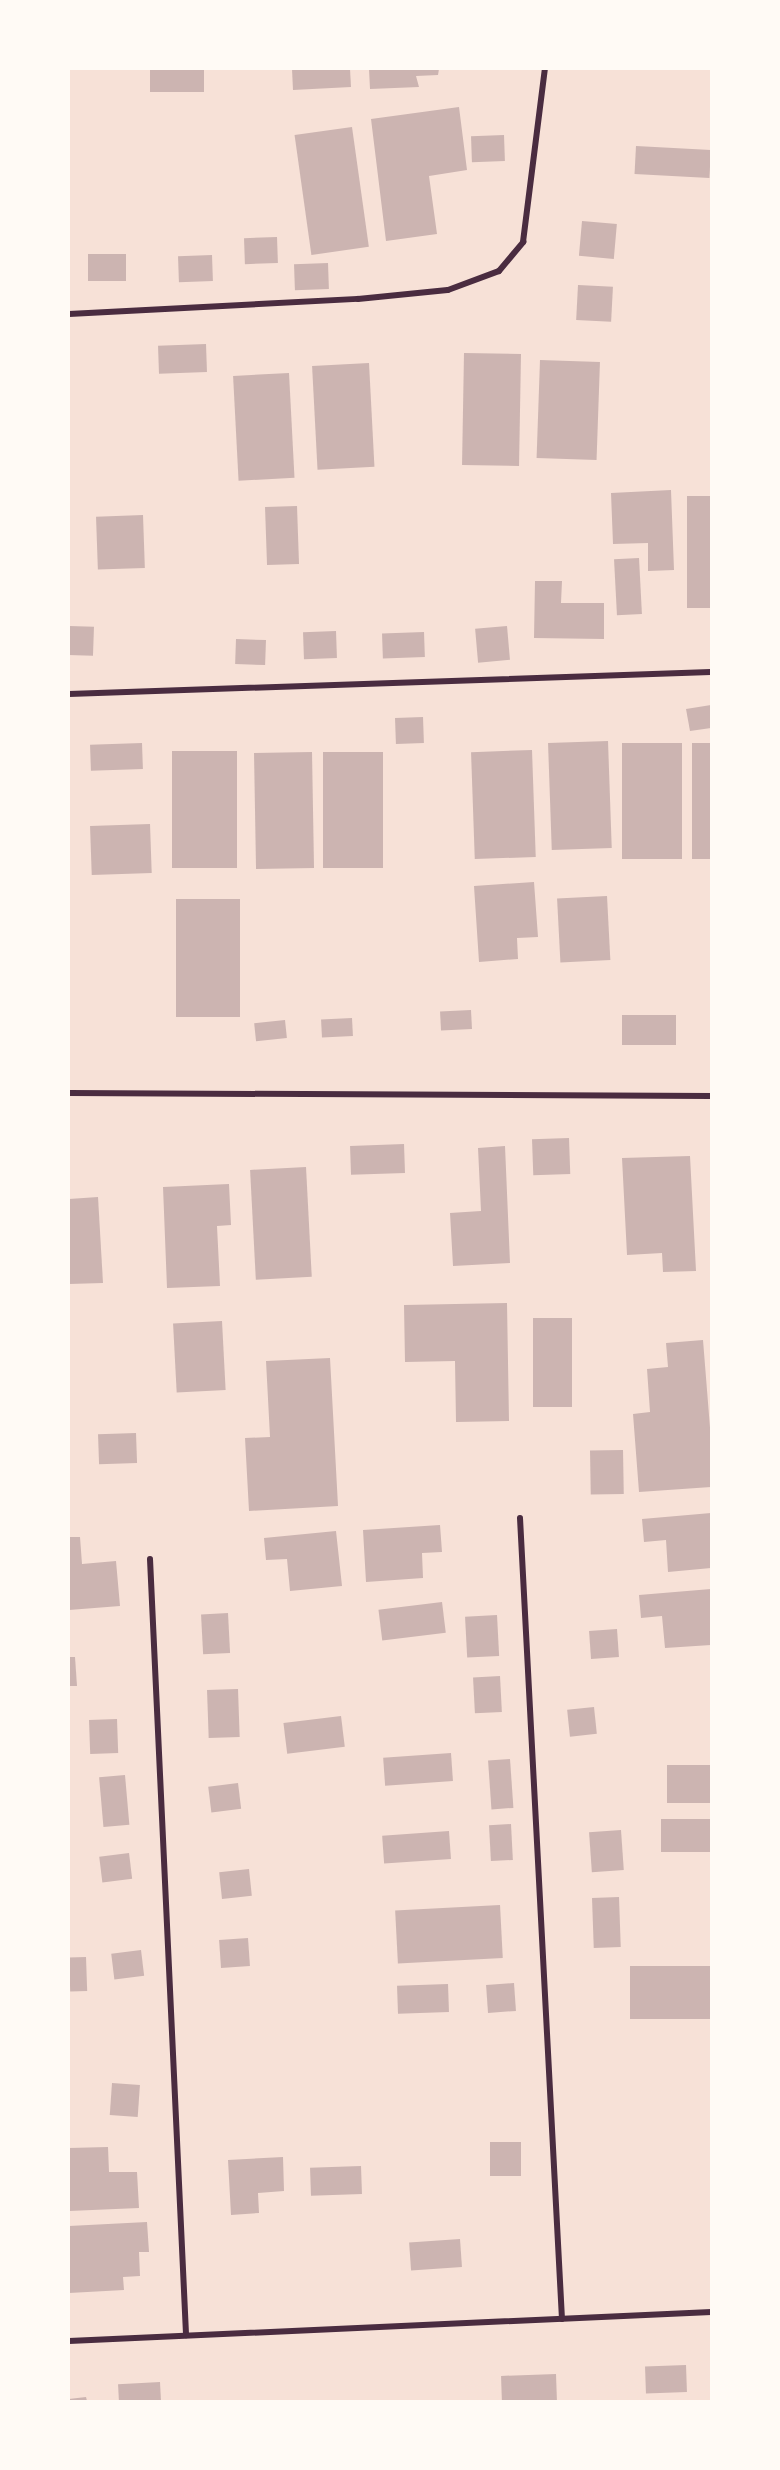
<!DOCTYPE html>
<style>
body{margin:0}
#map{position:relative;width:780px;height:2470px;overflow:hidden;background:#f7e1d7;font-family:Mulish,sans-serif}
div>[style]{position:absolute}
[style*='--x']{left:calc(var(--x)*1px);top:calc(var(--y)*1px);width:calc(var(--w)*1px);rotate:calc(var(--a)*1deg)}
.building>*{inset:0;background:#ccb4b1;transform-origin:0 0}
.minor>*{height:6px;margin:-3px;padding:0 3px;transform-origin:3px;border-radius:3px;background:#4a2c40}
span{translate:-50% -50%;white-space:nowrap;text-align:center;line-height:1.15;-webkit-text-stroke:5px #fffaf5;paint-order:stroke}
.frame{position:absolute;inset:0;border:70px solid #fffaf5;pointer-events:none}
</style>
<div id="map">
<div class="building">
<i style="left:150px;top:69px;width:54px;height:23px"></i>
<i style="clip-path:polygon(292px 69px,350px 69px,351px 87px,293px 90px)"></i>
<i style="clip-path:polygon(369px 69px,439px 69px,438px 75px,416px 76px,419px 87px,370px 89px)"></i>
<i style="clip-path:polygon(459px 107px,467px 170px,429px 176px,437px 234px,386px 241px,371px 119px)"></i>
<i style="left:352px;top:127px;width:121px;height:58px;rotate:82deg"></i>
<i style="left:504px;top:135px;width:26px;height:33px;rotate:88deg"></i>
<i style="left:636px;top:146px;width:75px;height:28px;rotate:3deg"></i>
<i style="left:582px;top:221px;width:35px;height:35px;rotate:5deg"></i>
<i style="left:277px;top:237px;width:26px;height:33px;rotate:88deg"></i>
<i style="left:126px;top:254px;width:27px;height:38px;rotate:90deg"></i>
<i style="left:212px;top:255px;width:26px;height:34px;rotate:88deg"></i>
<i style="left:328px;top:263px;width:26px;height:34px;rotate:88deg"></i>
<i style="left:578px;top:285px;width:35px;height:35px;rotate:3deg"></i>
<i style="left:206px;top:344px;width:28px;height:48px;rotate:88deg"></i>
<i style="left:464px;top:353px;width:57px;height:112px;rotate:1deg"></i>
<i style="left:540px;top:360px;width:60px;height:98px;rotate:2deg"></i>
<i style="left:369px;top:363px;width:104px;height:57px;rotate:87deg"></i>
<i style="left:289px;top:373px;width:105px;height:56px;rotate:87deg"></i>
<i style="clip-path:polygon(671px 490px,674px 570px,648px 571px,648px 543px,613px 544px,611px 493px)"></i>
<i style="left:687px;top:496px;width:24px;height:112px"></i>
<i style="left:297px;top:506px;width:58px;height:32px;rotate:88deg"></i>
<i style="left:143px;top:515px;width:53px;height:47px;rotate:88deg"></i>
<i style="left:639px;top:558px;width:56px;height:25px;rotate:87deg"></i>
<i style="clip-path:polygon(535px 581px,562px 581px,561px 603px,604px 603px,604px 639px,534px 638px)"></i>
<i style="left:69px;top:626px;width:25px;height:29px;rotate:2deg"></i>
<i style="left:507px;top:626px;width:34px;height:32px;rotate:85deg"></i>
<i style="left:336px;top:631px;width:27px;height:33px;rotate:88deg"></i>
<i style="left:424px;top:632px;width:25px;height:42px;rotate:88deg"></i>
<i style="left:236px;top:639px;width:30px;height:25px;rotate:2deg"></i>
<i style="clip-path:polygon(711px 705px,711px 728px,690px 731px,686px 709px)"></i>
<i style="left:423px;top:717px;width:26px;height:28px;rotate:88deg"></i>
<i style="left:608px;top:741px;width:107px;height:60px;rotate:88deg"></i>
<i style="left:142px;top:743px;width:26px;height:52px;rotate:88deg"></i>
<i style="left:622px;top:743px;width:60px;height:116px"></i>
<i style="left:692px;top:743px;width:19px;height:116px"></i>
<i style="left:532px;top:750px;width:107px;height:61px;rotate:88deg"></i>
<i style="left:237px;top:751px;width:117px;height:65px;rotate:90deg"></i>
<i style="left:312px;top:752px;width:116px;height:58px;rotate:89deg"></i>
<i style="left:383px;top:752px;width:116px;height:60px;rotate:90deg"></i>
<i style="left:150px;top:824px;width:49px;height:60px;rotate:88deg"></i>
<i style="clip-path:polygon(534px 882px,538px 937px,517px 938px,518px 959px,479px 962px,474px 886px)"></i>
<i style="left:607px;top:896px;width:64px;height:50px;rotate:87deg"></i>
<i style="left:240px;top:899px;width:118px;height:64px;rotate:90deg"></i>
<i style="left:471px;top:1010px;width:19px;height:31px;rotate:87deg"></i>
<i style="left:676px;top:1015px;width:30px;height:54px;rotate:90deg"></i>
<i style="left:352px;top:1018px;width:18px;height:31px;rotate:87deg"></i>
<i style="left:285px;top:1020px;width:18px;height:31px;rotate:84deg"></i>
<i style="left:569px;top:1138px;width:36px;height:37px;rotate:88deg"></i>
<i style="left:404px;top:1144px;width:29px;height:54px;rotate:88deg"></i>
<i style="clip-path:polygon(505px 1146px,510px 1263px,453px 1266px,450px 1213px,481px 1211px,478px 1148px)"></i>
<i style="clip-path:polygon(690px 1156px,696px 1271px,663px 1272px,662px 1253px,627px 1255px,622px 1158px)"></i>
<i style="left:306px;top:1167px;width:110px;height:56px;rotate:87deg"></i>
<i style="clip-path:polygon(229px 1184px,231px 1225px,217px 1226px,220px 1286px,167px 1288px,163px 1187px)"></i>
<i style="clip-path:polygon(98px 1197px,103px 1283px,69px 1284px,69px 1199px)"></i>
<i style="clip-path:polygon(507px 1303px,509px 1421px,456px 1422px,455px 1361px,405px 1362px,404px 1305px)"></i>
<i style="left:533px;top:1318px;width:39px;height:89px"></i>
<i style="left:222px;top:1321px;width:69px;height:49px;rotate:87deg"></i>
<i style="clip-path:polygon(703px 1340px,711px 1440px,711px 1487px,639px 1492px,633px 1414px,650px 1412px,647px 1369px,668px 1367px,666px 1343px)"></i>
<i style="clip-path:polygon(330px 1358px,338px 1506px,249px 1511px,245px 1438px,270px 1437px,266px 1361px)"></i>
<i style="left:136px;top:1433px;width:30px;height:38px;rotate:88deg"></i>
<i style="left:623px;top:1450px;width:44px;height:33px;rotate:89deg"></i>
<i style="clip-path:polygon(711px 1513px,711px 1568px,668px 1572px,666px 1540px,644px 1542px,642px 1519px)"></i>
<i style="clip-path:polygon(440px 1525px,442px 1552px,422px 1553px,423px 1578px,366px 1582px,363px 1530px)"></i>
<i style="clip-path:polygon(336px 1531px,342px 1586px,290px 1591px,287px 1559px,266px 1560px,264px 1538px)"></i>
<i style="clip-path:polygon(69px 1537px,80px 1537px,82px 1564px,116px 1561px,120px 1606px,69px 1610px)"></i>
<i style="clip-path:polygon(711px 1589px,711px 1645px,665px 1648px,662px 1616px,641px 1618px,639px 1595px)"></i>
<i style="left:442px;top:1602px;width:31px;height:64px;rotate:83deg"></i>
<i style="left:228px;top:1613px;width:40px;height:27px;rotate:87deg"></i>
<i style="left:497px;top:1615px;width:41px;height:32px;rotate:87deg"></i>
<i style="left:617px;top:1629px;width:28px;height:28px;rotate:86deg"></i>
<i style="clip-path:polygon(69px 1657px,75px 1657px,77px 1686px,69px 1686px)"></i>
<i style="left:500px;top:1676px;width:36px;height:27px;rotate:87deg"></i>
<i style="left:238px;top:1689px;width:48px;height:31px;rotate:88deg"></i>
<i style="left:594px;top:1707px;width:27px;height:27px;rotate:84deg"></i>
<i style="left:341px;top:1716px;width:31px;height:58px;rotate:83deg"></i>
<i style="left:117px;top:1719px;width:34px;height:28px;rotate:88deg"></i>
<i style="left:451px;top:1753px;width:28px;height:68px;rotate:86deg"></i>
<i style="left:510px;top:1759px;width:49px;height:22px;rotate:86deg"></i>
<i style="left:711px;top:1765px;width:38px;height:44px;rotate:90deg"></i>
<i style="left:125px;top:1775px;width:50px;height:26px;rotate:85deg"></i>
<i style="left:238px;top:1783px;width:26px;height:30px;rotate:83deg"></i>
<i style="left:711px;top:1819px;width:33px;height:50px;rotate:90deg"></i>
<i style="left:511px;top:1824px;width:36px;height:22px;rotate:87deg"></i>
<i style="left:621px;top:1830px;width:40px;height:32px;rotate:86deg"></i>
<i style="left:449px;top:1831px;width:28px;height:67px;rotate:86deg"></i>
<i style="left:129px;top:1853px;width:26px;height:30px;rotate:83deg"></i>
<i style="left:249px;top:1869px;width:27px;height:30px;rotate:84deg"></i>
<i style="left:619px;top:1897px;width:50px;height:27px;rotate:88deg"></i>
<i style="left:500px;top:1905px;width:53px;height:105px;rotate:87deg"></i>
<i style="left:248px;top:1938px;width:28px;height:29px;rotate:86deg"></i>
<i style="left:141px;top:1950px;width:26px;height:30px;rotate:83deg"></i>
<i style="left:86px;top:1957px;width:34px;height:17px;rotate:88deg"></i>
<i style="left:711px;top:1966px;width:53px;height:81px;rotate:90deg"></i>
<i style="left:514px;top:1983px;width:28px;height:28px;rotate:86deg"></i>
<i style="left:448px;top:1984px;width:28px;height:51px;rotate:88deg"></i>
<i style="left:112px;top:2083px;width:28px;height:32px;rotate:4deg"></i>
<i style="left:490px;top:2142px;width:31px;height:34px"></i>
<i style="clip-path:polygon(108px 2147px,109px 2172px,137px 2172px,139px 2208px,69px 2211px,69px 2148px)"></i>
<i style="clip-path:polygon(283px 2157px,284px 2191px,258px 2193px,259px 2213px,231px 2215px,228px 2160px)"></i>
<i style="left:361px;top:2166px;width:28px;height:51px;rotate:88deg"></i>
<i style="clip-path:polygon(147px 2222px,149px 2252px,139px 2252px,140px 2276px,123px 2277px,124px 2290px,69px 2293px,69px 2226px)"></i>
<i style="left:460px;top:2239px;width:28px;height:51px;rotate:86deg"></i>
<i style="left:686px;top:2365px;width:27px;height:41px;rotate:88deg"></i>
<i style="left:556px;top:2374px;width:27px;height:55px;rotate:88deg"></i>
<i style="left:160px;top:2382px;width:19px;height:42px;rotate:87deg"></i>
<i style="clip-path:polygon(86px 2397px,87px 2401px,69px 2401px,69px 2399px)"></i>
</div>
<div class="minor">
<i style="--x:69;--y:314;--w:289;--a:-3"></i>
<i style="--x:358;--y:299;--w:90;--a:-5.7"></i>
<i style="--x:448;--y:290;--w:54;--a:-20.4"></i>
<i style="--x:499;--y:271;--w:38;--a:-50"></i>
<i style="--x:523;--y:242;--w:174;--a:-82.8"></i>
<i style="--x:69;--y:694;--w:642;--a:-1.96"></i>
<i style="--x:69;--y:1093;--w:642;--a:0.27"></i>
<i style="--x:520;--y:1518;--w:802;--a:87"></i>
<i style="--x:150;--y:1559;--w:777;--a:87.34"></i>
<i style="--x:69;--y:2341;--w:643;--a:-2.59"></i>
</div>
<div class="frame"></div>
</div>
